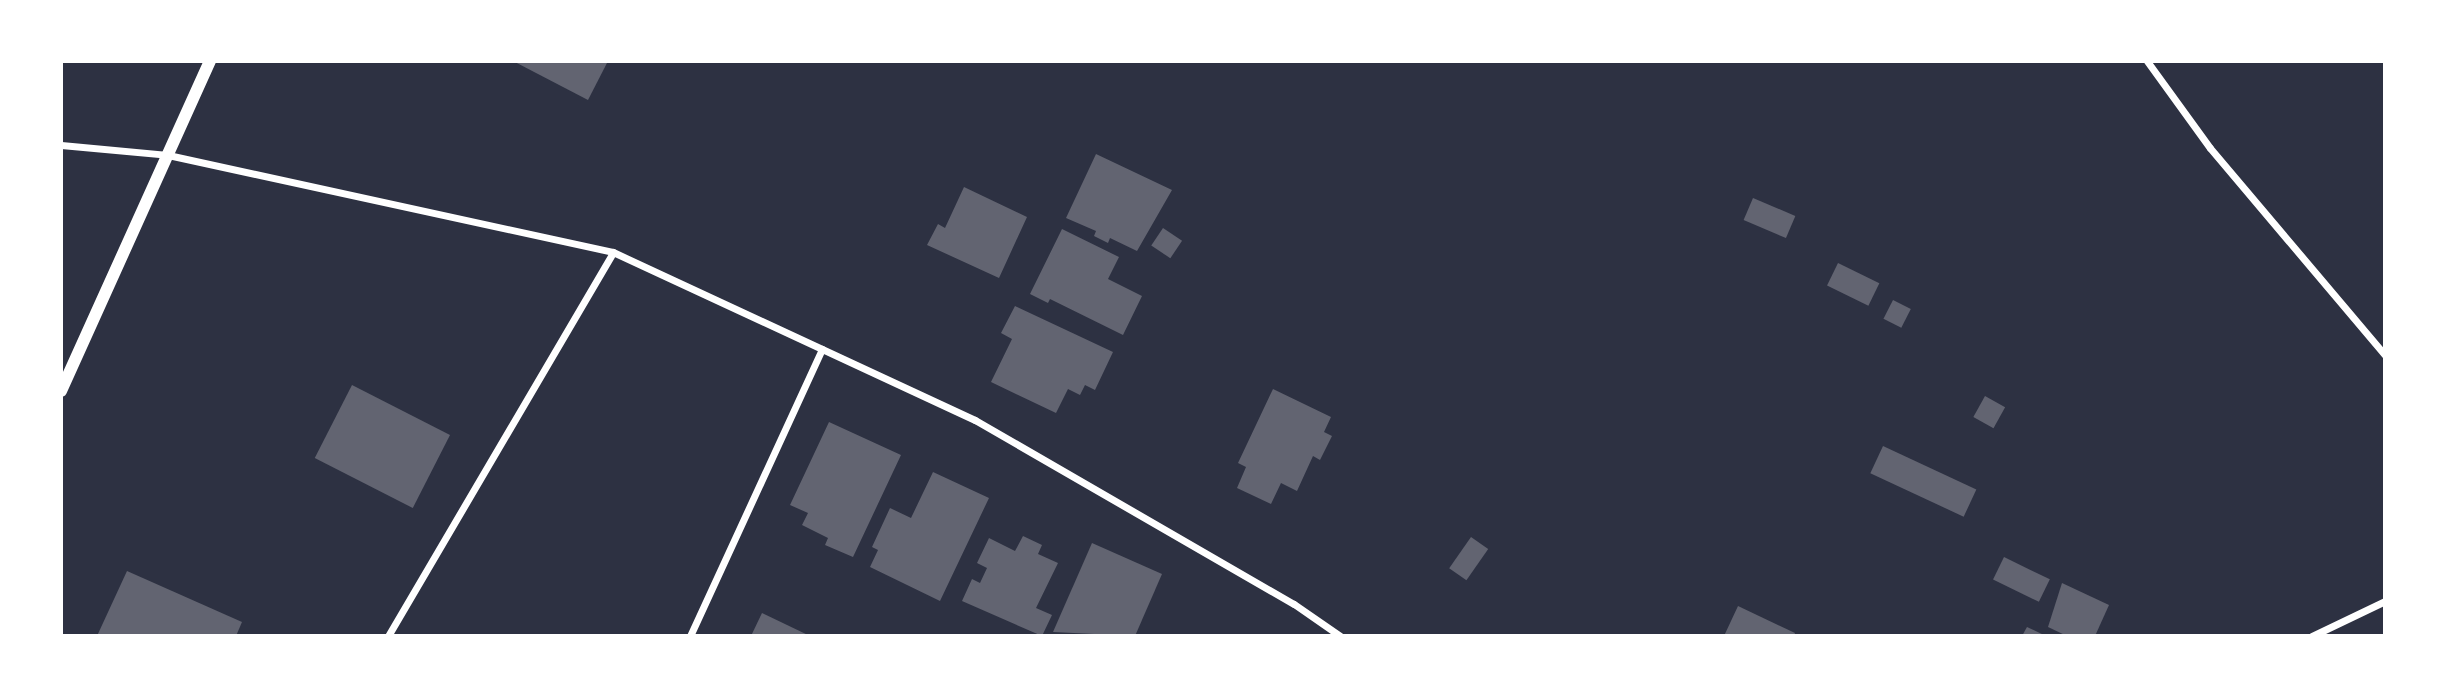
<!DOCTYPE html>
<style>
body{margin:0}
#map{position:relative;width:2446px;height:697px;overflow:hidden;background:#2d3142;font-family:Bitter,serif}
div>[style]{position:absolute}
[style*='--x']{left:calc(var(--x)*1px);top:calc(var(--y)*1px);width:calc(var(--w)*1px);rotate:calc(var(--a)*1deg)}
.building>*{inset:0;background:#626471;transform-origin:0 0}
.minor>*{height:7px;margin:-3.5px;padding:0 3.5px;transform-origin:3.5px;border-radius:3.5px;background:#fff}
.tertiary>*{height:12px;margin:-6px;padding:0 6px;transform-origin:6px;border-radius:6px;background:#fff}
span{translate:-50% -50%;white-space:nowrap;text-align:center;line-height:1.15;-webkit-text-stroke:5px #fff;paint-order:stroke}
.frame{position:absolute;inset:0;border:63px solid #fff;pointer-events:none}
</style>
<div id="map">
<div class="building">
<i style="clip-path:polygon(513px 61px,608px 61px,588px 100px)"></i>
<i style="clip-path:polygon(1096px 154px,1172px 190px,1137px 251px,1110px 238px,1108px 243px,1094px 236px,1096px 231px,1066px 218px)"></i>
<i style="clip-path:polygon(964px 187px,1027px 217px,999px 278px,927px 245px,938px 224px,945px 228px)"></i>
<i style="left:1753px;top:198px;width:46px;height:24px;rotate:23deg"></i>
<i style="left:1163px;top:228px;width:23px;height:21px;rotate:34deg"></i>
<i style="clip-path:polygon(1062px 229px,1119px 257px,1108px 279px,1142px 296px,1123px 335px,1050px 299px,1048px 303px,1030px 294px)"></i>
<i style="left:1838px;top:263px;width:46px;height:25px;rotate:26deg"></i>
<i style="left:1893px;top:300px;width:20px;height:21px;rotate:27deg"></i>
<i style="clip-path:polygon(1015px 306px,1113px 352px,1095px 390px,1085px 385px,1080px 395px,1068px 389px,1056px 413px,991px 382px,1012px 339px,1001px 333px)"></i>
<i style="left:352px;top:385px;width:110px;height:82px;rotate:27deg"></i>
<i style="clip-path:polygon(1273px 389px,1331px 417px,1324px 432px,1332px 436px,1320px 460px,1313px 456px,1297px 491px,1281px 483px,1271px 504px,1237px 488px,1246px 467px,1238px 463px)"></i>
<i style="left:1985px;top:396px;width:23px;height:24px;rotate:29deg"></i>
<i style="clip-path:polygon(829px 422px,901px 455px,853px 557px,825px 545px,828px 538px,802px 525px,808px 513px,790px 505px)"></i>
<i style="left:1883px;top:446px;width:103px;height:30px;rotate:25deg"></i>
<i style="clip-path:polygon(933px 472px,989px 498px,940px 601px,870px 567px,878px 550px,872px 547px,890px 508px,911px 518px)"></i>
<i style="clip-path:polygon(1023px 536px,1042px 545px,1038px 554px,1058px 563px,1036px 608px,1052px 615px,1042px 636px,962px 601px,972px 579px,980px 583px,987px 568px,977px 563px,989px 538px,1015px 551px)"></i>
<i style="left:1471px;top:537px;width:21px;height:38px;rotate:35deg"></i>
<i style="clip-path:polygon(1092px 543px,1162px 574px,1135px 636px,1053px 632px)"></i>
<i style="left:2004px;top:557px;width:51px;height:25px;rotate:26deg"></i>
<i style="clip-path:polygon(127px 571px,242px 622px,236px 636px,97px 636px)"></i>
<i style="clip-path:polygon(2062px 583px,2109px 605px,2095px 636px,2067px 636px,2048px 627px)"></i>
<i style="clip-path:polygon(1738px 606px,1795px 633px,1794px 636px,1724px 636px)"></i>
<i style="clip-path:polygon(762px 613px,810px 636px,751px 636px)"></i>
<i style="clip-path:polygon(2027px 627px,2046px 636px,2022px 636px)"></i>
</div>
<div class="minor">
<i style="--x:2147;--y:61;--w:107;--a:54.1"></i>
<i style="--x:2210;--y:148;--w:271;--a:49.8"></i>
<i style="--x:61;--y:145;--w:107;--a:5.3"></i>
<i style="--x:168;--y:155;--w:455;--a:12.3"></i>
<i style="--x:613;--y:252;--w:399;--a:24.9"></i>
<i style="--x:975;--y:420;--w:368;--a:30"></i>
<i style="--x:1294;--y:604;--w:56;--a:34.8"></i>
<i style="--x:388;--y:636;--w:445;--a:-59.6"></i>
<i style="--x:690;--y:636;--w:316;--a:-65.3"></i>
<i style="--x:2312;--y:636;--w:81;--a:-25.6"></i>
</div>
<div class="tertiary">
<i style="--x:61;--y:391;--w:362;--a:-65.7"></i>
</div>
<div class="frame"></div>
</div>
